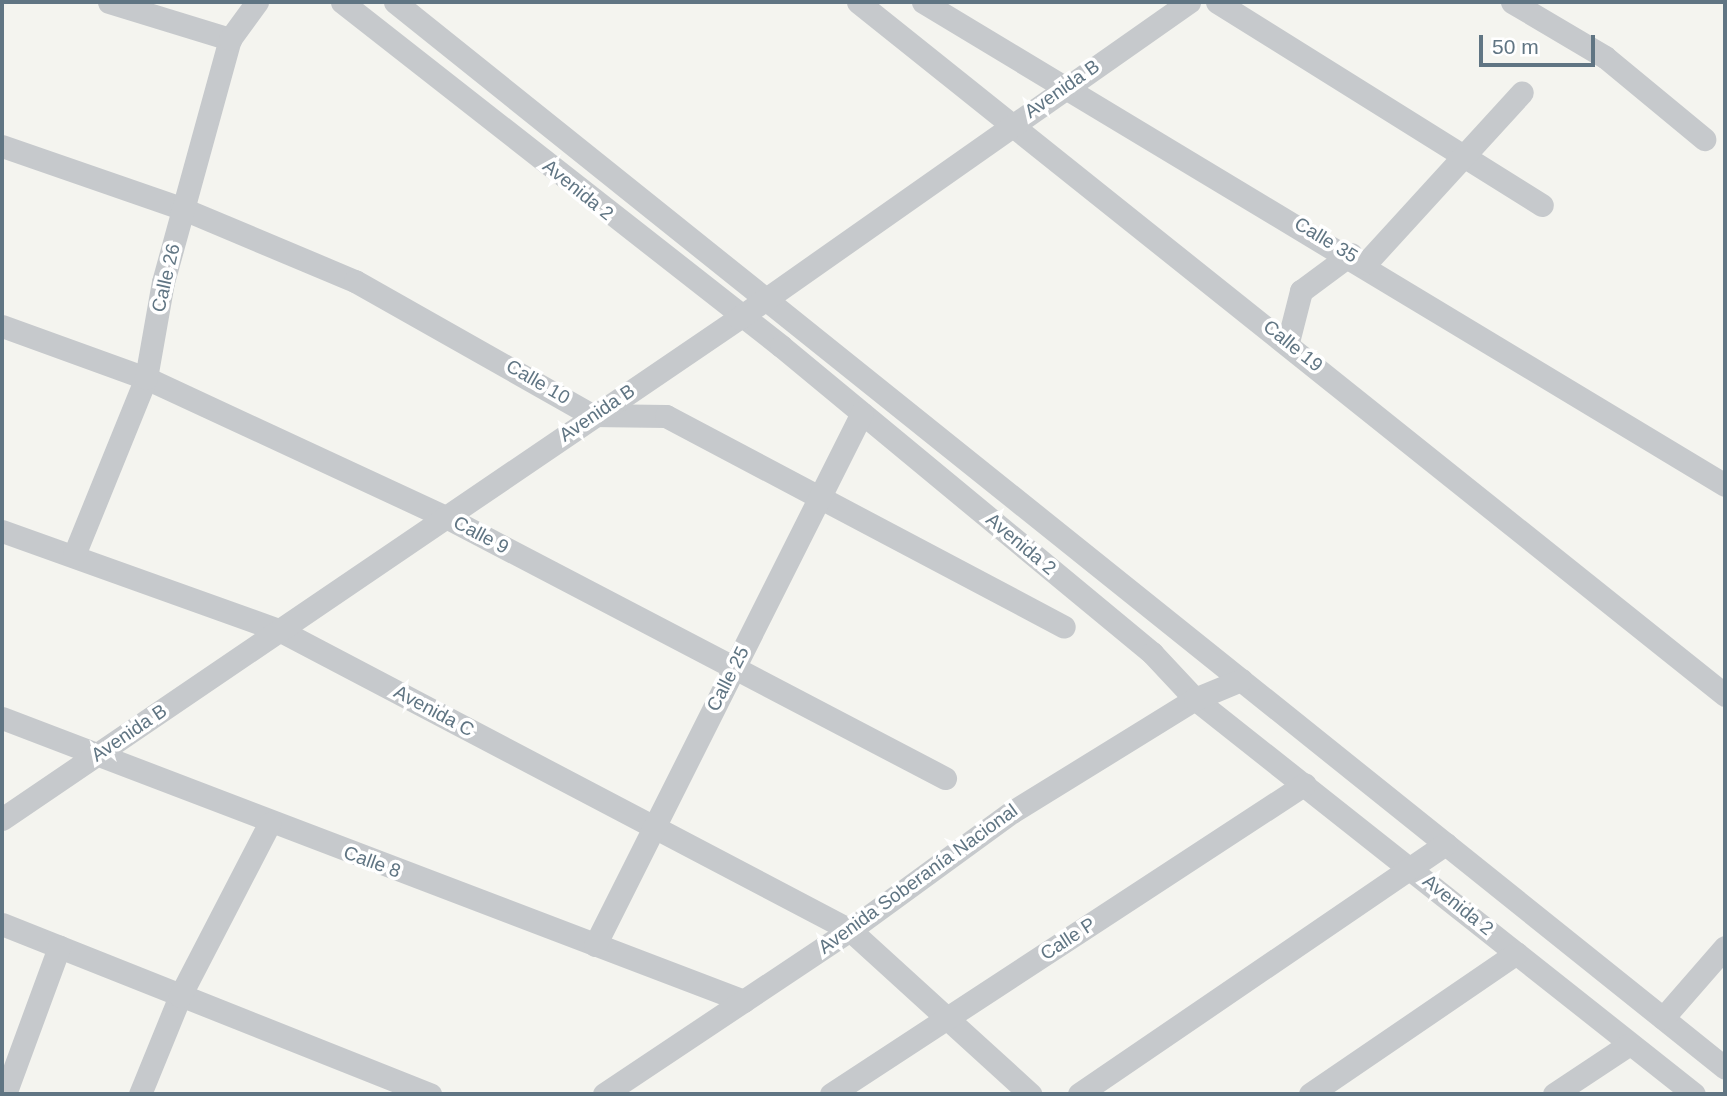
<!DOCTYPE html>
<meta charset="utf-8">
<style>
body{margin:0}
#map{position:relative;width:1727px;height:1096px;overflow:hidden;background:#f4f4ef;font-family:Arial,sans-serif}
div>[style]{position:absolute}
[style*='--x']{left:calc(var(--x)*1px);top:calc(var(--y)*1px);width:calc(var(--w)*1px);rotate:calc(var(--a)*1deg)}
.minor>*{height:23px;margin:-11.5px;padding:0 11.5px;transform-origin:11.5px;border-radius:11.5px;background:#c6c9cc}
span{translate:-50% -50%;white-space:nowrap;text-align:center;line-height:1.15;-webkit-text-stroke:7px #fff;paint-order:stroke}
.street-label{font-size:19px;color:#607583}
.frame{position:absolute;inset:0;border:4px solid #607583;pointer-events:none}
.scale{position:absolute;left:1479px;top:35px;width:116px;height:32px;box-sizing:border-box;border:4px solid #607583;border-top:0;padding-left:9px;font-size:21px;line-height:24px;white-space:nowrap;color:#607583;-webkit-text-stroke:5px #fff;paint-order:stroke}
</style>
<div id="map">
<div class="minor">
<i style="--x:109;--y:2;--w:127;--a:17"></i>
<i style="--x:342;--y:2;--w:558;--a:38.08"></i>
<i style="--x:781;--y:346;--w:482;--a:39.6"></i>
<i style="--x:1152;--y:653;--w:63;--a:46.9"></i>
<i style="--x:1195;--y:699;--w:636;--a:38.36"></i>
<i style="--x:395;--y:2;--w:1704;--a:38.71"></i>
<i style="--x:858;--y:2;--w:1110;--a:38.64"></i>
<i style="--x:923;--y:2;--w:936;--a:31.06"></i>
<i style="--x:1217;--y:2;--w:383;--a:32"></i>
<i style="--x:1512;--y:2;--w:108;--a:30.6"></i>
<i style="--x:1605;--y:57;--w:129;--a:39.6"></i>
<i style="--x:2;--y:146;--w:189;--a:19.1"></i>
<i style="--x:181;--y:208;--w:189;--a:22.8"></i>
<i style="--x:355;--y:281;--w:272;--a:29.5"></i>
<i style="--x:592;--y:415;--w:74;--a:0.8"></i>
<i style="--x:666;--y:416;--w:450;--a:27.9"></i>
<i style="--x:1366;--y:263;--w:231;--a:-47.6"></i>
<i style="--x:2;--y:326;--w:153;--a:19.9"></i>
<i style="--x:146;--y:378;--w:333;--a:24.9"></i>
<i style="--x:448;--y:518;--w:561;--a:27.62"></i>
<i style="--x:1288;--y:342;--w:53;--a:-75.7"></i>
<i style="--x:1301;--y:291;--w:62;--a:-36.5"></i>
<i style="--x:2;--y:531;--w:296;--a:19.7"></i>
<i style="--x:281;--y:631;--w:643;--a:27.72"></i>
<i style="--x:850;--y:930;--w:244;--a:42.3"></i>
<i style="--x:74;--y:555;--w:191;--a:-67.9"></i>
<i style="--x:146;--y:378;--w:97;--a:-80"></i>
<i style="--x:163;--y:282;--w:252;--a:-74.6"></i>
<i style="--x:230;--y:39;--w:46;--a:-53.9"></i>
<i style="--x:2;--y:718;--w:794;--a:20.88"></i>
<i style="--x:2;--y:819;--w:891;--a:-34.21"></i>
<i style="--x:739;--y:318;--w:550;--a:-35.08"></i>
<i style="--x:2;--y:924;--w:461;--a:21.7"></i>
<i style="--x:595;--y:945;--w:595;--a:-63.35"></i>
<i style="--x:1663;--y:1018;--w:94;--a:-48.9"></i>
<i style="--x:5;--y:1094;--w:157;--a:-69.8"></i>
<i style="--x:140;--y:1094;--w:106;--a:-67.8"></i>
<i style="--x:180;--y:996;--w:194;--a:-62.6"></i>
<i style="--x:604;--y:1094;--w:296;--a:-33.7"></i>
<i style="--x:850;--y:930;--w:200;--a:-36.1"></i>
<i style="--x:1012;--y:812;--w:215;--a:-31.7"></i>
<i style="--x:1195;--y:699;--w:50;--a:-22.4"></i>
<i style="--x:831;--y:1094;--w:566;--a:-33.19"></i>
<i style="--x:1079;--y:1094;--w:444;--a:-34.3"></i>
<i style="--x:1310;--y:1094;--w:250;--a:-34.3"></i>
<i style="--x:1554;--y:1094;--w:89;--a:-33.5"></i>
</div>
<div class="street-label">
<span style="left:1062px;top:89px;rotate:-35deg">Avenida B</span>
<span style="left:578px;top:190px;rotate:39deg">Avenida 2</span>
<span style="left:1326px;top:240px;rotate:31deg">Calle 35</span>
<span style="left:166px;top:278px;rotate:-77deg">Calle 26</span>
<span style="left:1293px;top:346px;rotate:39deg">Calle 19</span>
<span style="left:538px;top:382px;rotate:30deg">Calle 10</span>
<span style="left:597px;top:413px;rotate:-34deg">Avenida B</span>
<span style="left:481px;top:535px;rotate:28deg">Calle 9</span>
<span style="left:1021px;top:544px;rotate:40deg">Avenida 2</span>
<span style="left:728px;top:679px;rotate:-63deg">Calle 25</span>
<span style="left:434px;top:711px;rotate:28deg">Avenida C</span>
<span style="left:129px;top:733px;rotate:-34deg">Avenida B</span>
<span style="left:372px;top:862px;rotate:20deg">Calle 8</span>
<span style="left:918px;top:879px;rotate:-36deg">Avenida Soberanía Nacional</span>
<span style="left:1458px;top:905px;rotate:39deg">Avenida 2</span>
<span style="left:1068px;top:939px;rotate:-33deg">Calle P</span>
</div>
<div class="frame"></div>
<div class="scale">50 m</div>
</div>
